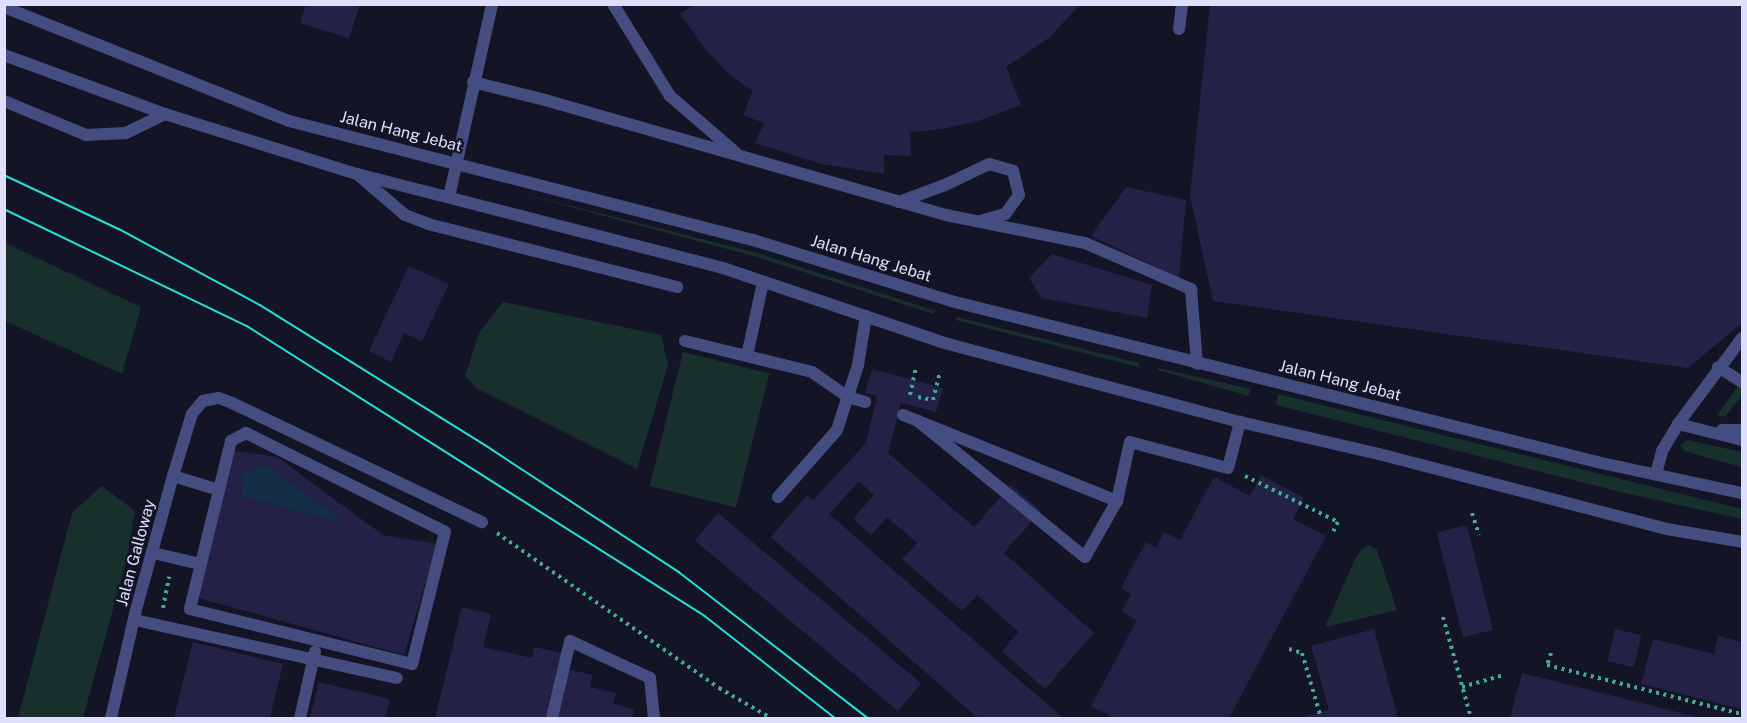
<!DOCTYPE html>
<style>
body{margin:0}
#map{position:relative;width:1747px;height:723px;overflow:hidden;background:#141427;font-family:"Public Sans",sans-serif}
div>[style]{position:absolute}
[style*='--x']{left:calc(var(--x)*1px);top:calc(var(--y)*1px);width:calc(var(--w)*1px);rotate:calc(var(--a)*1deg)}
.green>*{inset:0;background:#18302b;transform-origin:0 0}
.water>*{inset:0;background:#142f45}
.building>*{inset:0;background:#232246;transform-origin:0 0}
.path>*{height:4px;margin-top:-2px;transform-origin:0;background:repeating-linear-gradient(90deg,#41ac93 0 3px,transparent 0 7.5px)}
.service>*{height:12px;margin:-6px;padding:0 6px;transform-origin:6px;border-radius:6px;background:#454d80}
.minor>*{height:12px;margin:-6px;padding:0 6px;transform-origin:6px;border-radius:6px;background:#454d80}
.tertiary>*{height:12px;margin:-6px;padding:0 6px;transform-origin:6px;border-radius:6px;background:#454d80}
.tram>*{height:1.5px;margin:-0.75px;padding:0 0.75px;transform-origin:0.75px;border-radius:0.75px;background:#24e1d4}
span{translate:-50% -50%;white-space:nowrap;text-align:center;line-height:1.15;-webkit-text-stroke:4.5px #141427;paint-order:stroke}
.street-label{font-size:16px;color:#dee0fb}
.frame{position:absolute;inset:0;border:6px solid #dee0fb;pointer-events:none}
</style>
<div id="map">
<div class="green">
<i style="clip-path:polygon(504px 189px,757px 253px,935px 311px,934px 314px,757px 257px)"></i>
<i style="clip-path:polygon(5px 243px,141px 307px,122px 374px,5px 321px)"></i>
<i style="clip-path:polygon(503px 302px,661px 335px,668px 365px,637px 469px,476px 388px,465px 376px,479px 333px)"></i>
<i style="clip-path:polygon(957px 317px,1139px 363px,1139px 367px,956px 320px)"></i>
<i style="left:683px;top:352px;width:89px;height:138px;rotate:14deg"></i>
<i style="clip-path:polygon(1158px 368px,1251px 389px,1249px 396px,1158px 370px)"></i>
<i style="clip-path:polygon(1739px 385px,1742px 387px,1742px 395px,1725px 417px,1717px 415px)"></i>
<i style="clip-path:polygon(1278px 394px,1742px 509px,1742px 519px,1629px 494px,1276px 405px)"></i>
<i style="clip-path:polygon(1687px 440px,1742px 452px,1742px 467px,1684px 451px,1680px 445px)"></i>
<i style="clip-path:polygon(102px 486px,135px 511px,127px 558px,83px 718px,18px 718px,72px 513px)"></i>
<i style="clip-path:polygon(1370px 545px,1377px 550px,1397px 610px,1325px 627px,1355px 559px,1362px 549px)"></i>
</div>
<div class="water">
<i style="clip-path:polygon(255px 464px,269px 467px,348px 525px,241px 496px,243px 473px,253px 473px)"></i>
</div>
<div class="building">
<i style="clip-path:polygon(306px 4px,360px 4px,349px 38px,300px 23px)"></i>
<i style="clip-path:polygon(695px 4px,1080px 4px,1050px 37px,1006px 67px,1021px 105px,978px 121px,942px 129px,910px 132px,911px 156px,884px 155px,884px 174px,822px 164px,755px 143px,764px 123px,743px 115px,753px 91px,729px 74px,706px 50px,680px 14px)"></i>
<i style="clip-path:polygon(1210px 4px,1742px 4px,1742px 323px,1688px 368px,1213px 301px,1190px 196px)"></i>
<i style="clip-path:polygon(1126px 187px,1186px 200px,1179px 278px,1091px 236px)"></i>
<i style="clip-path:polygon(1052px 254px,1152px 285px,1147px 318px,1042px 298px,1029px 278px)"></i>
<i style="clip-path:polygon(409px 266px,449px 284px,422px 341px,404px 333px,391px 362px,369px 351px)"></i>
<i style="clip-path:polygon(872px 369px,943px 388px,936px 412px,901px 403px,888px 453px,974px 527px,1011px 485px,1041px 511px,1004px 553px,1094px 633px,1045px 689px,1002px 651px,1019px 632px,977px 595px,962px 611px,902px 559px,917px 543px,887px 517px,871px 535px,853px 519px,874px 495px,859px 481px,829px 514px,1063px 718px,978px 718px,771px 537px,807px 495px,813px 500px,866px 443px,877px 396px,865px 393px)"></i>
<i style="clip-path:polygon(evenodd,234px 451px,277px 457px,383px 535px,437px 544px,404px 655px,199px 598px,234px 451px,255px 464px,269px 467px,348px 525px,241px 496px,243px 473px,253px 474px,255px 464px)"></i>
<i style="clip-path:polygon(1261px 475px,1304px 498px,1293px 519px,1326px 536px,1229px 718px,1114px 718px,1091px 706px,1137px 620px,1122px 612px,1131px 594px,1121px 588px,1146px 542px,1156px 548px,1164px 532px,1180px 540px,1214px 477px,1250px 496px)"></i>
<i style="left:718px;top:513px;width:265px;height:36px;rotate:40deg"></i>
<i style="left:1467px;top:525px;width:108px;height:31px;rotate:76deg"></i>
<i style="clip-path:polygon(462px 607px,491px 614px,483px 647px,532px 658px,534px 647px,562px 653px,567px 669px,593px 675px,590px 687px,616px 693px,613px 704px,634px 709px,632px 718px,435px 718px)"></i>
<i style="clip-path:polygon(1374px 629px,1398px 718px,1299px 718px,1329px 710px,1311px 646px)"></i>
<i style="left:1615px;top:629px;width:27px;height:33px;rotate:13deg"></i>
<i style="clip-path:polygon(1718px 636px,1742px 642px,1742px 709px,1641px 684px,1653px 639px,1714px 654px)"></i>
<i style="clip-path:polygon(193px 642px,283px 664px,270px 718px,174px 718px)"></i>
<i style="clip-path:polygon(1522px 673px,1701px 718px,1510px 718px)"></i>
<i style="clip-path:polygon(319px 682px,390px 699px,385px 718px,310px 718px)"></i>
</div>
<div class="path">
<i style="--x:910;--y:395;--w:29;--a:-78"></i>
<i style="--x:918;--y:397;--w:15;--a:11"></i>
<i style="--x:933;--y:400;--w:29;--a:-76"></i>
<i style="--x:1245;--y:476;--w:104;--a:26.3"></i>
<i style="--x:1338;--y:522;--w:13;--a:117"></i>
<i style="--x:1472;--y:513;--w:23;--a:72"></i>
<i style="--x:497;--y:533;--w:271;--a:34.9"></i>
<i style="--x:719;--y:688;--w:60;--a:30"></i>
<i style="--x:163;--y:608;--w:32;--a:-79"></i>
<i style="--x:1443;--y:617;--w:105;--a:74.5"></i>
<i style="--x:1289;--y:649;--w:14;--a:17"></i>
<i style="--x:1302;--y:653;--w:68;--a:73.7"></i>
<i style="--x:1551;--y:653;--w:13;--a:108"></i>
<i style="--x:1547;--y:665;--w:201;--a:14.1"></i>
<i style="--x:1462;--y:687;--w:44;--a:-15.9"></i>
</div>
<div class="service">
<i style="--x:613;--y:4;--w:108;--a:58.2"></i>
<i style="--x:670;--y:96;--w:86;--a:40.7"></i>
<i style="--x:1179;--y:29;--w:25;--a:-83"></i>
<i style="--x:473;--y:82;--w:74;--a:14"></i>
<i style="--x:545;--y:100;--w:417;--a:16"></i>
<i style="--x:946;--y:215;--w:142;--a:11.4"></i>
<i style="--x:1085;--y:243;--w:116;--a:23.5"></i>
<i style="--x:1191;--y:289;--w:75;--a:85.4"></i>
<i style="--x:4;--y:101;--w:89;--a:22.5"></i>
<i style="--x:86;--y:135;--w:40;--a:-2.9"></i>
<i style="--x:126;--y:133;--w:43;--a:-26"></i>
<i style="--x:357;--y:174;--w:63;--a:40.5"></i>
<i style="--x:405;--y:215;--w:25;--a:21"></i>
<i style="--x:428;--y:224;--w:257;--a:14.2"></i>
<i style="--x:899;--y:202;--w:49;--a:-20.3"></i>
<i style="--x:945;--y:185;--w:49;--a:-25.5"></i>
<i style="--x:989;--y:164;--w:25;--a:16"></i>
<i style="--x:1013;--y:171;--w:25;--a:76"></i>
<i style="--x:1019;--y:195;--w:24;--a:126"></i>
<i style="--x:1005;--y:214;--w:25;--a:164"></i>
<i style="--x:685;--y:341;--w:131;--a:13.7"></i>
<i style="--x:812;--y:372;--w:44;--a:34.8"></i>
<i style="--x:848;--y:397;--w:18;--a:16"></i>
<i style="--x:747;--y:356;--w:76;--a:-77.8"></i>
<i style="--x:1718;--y:367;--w:28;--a:32"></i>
<i style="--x:203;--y:401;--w:16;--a:-11"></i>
<i style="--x:219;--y:398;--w:14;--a:21"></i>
<i style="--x:232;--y:403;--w:277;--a:25.5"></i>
<i style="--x:903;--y:415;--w:231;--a:21.9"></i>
<i style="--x:918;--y:421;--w:215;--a:39.2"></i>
<i style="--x:1085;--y:557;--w:64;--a:-60.3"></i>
<i style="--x:1117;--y:501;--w:60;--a:-77.6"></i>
<i style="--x:1130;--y:442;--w:101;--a:14.9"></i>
<i style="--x:1228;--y:468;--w:48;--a:-75.4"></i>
<i style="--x:1678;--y:424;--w:66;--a:14"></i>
<i style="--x:1722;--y:430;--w:20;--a:0"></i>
<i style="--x:246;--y:433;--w:222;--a:26.4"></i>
<i style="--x:445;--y:532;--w:136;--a:104"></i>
<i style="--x:412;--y:664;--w:229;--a:-166.1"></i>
<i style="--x:190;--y:609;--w:173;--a:-76.3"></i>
<i style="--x:231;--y:441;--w:17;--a:-28"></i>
<i style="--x:1656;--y:474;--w:24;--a:-75"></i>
<i style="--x:1662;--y:451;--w:31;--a:-59"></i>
<i style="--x:1678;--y:424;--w:107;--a:-53.3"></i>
<i style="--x:173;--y:476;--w:48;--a:16.9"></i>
<i style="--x:778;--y:497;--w:89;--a:-48.6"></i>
<i style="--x:837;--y:430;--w:68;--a:-72.1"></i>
<i style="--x:858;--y:365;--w:50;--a:-80.7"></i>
<i style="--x:153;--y:553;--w:48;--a:13.2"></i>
<i style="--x:135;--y:620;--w:268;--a:12.5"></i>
<i style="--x:300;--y:718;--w:68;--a:-77.2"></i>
<i style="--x:552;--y:718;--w:79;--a:-76.8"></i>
<i style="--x:570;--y:641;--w:88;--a:24.8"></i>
<i style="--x:650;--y:678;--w:40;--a:84.3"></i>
</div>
<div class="minor">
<i style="--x:449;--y:197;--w:198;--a:-77.4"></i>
<i style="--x:111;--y:718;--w:111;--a:-77"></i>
<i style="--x:136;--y:610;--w:139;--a:-74.6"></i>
<i style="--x:173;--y:476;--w:65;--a:-73"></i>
<i style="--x:192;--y:414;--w:17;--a:-50"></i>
</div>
<div class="tertiary">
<i style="--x:4;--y:7;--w:307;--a:21.8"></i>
<i style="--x:289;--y:121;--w:479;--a:14.4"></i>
<i style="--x:753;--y:240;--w:207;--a:17.1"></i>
<i style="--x:951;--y:301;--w:666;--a:13.99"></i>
<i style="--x:1597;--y:462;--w:148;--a:12.1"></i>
<i style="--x:4;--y:55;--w:171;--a:20.1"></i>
<i style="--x:165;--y:114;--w:201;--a:17.4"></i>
<i style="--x:357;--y:174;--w:378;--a:14.4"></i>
<i style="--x:723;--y:268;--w:230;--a:18.7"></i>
<i style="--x:941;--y:342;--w:310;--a:15"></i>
<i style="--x:1240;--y:422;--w:143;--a:13"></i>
<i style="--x:1379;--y:454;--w:298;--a:14.6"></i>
<i style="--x:1667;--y:529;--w:76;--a:9.8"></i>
</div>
<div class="tram">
<i style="--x:4;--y:175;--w:127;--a:25.2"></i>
<i style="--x:119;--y:229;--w:160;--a:28.3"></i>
<i style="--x:260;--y:305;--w:272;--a:31.9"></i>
<i style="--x:491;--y:449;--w:225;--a:33.2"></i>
<i style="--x:679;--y:572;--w:239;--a:37.7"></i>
<i style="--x:4;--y:209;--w:270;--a:25.7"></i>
<i style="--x:247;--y:326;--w:542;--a:32.34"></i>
<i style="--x:705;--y:616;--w:165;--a:38.1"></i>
</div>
<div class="street-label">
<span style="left:401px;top:132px;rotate:14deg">Jalan Hang Jebat</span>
<span style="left:871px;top:259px;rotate:17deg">Jalan Hang Jebat</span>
<span style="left:1340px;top:381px;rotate:14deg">Jalan Hang Jebat</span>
<span style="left:136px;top:553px;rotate:-75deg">Jalan Galloway</span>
</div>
<div class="frame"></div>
</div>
